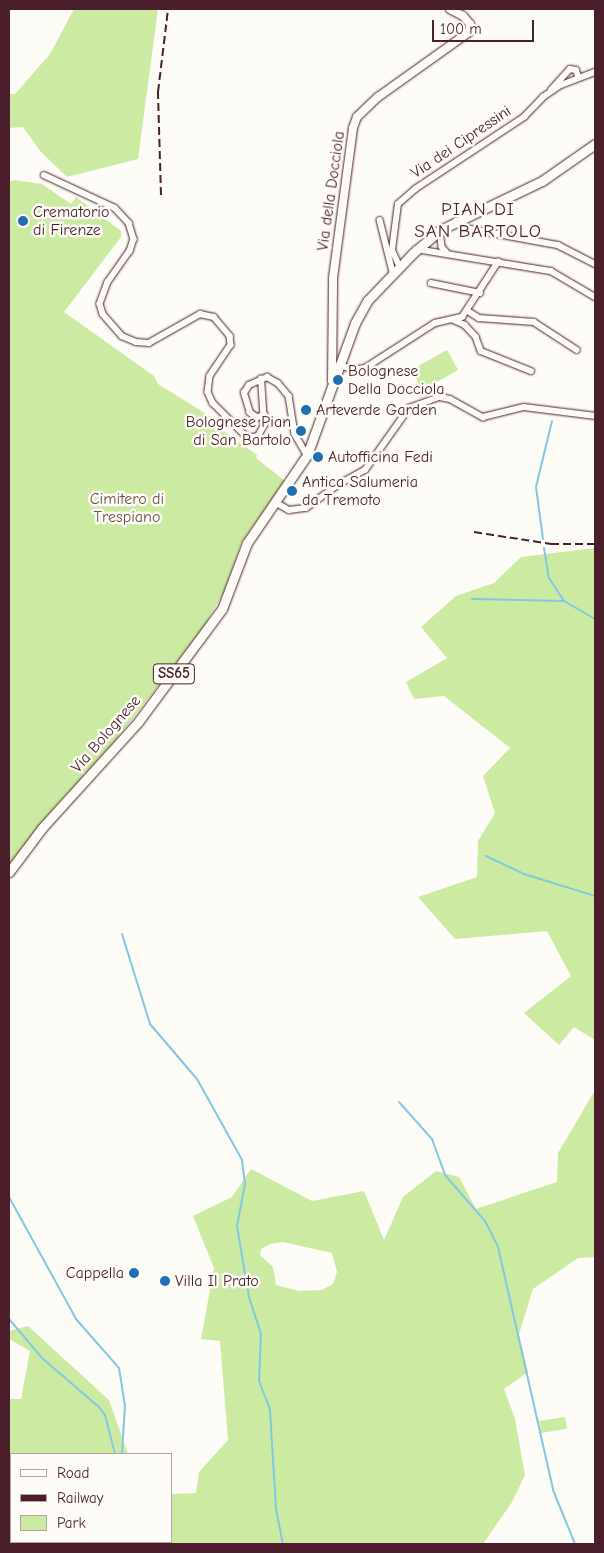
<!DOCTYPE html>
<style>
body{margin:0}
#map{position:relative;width:604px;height:1553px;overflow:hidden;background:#fdfcf7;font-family:"Comic Neue",sans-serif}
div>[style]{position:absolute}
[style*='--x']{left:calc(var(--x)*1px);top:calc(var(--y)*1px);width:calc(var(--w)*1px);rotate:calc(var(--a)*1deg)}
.green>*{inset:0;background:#cceaa1;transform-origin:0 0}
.stream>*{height:2px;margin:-1px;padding:0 1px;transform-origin:1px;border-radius:1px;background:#82c8e3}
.roads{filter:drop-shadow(0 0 1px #4a1f2b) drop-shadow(0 0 1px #4a1f2b)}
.street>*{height:5.5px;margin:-2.75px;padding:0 2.75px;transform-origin:2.75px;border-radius:2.75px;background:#fdfcf7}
.secondary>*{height:8px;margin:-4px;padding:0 4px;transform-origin:4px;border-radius:4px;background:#fdfcf7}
.primary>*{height:9px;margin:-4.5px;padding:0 4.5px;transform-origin:4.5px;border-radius:4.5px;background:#fdfcf7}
.rail>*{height:2px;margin-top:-1px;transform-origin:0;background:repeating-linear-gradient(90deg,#4a1f2b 0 8px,transparent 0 12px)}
.dots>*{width:14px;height:14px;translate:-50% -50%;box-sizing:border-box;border:2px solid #fdfcf7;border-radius:50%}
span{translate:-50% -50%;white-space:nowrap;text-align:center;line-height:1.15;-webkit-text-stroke:5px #fdfcf7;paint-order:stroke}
.shield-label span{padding:1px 4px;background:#fdfcf7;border:1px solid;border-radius:4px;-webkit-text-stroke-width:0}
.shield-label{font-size:15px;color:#4a1f2b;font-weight:700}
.street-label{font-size:16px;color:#4a1f2b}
.poi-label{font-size:16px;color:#4a1f2b}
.left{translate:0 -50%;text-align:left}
.right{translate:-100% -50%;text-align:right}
.park-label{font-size:16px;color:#6a5248}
.quarter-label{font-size:19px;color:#4a1f2b;letter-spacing:1px}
.frame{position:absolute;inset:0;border:10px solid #4a1f2b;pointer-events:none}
.legend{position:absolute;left:10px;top:1453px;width:162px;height:90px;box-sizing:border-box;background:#fdfcf7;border:1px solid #b5a4a5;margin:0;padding:6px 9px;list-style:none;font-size:15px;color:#4a1f2b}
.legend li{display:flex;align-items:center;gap:10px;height:25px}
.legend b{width:25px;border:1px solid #b5a4a5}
.scale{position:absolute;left:432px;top:20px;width:102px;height:22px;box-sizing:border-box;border:2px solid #4a1f2b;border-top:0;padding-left:6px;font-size:15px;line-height:18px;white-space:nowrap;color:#4a1f2b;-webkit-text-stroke:4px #fdfcf7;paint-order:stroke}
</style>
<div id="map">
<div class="green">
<i style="clip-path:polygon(74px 9px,158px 9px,138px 159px,67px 177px,41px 152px,23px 127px,9px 128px,9px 94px,15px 94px,50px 54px)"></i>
<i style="clip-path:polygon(14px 180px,42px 184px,71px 204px,76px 197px,121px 231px,121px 237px,64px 312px,154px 376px,158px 384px,216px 420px,214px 424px,257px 455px,256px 458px,285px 481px,241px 543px,224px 592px,201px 631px,115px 741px,47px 816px,9px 867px,9px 182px)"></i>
<i style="left:447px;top:350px;width:23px;height:41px;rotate:61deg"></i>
<i style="clip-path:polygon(595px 548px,595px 1040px,574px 1027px,559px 1045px,524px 1013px,571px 976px,547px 931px,455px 939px,418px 897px,477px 877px,478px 841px,495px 813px,483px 776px,510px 748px,444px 696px,414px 699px,406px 682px,447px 658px,421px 627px,456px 596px,494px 583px,521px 557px)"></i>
<i style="clip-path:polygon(evenodd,595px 1084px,595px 1257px,578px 1258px,533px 1289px,519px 1334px,528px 1372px,504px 1389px,515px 1419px,525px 1475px,512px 1502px,483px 1544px,9px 1544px,9px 1399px,21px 1399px,30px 1351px,9px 1339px,9px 1331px,28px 1326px,109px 1400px,128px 1454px,11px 1454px,11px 1542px,171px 1542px,171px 1494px,196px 1493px,199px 1472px,228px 1440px,220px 1341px,201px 1339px,214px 1268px,193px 1216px,232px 1197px,251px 1169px,312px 1201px,364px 1191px,384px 1240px,403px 1197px,436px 1171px,459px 1177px,476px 1209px,557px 1182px,558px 1153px,594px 1092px,595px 1084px,283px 1242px,332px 1253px,337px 1272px,333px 1284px,322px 1290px,299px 1291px,276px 1285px,273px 1267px,260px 1255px,261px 1249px,270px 1244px,283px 1242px)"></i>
<i style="left:565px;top:1417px;width:12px;height:26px;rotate:81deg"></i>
</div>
<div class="stream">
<i style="--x:543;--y:539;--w:52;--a:-97.7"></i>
<i style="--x:536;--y:487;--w:68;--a:-76.4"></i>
<i style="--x:544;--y:548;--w:30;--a:81"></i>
<i style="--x:549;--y:578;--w:27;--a:57"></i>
<i style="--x:564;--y:601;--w:36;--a:30"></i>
<i style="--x:472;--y:599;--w:92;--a:1.2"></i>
<i style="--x:486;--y:856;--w:42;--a:25.3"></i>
<i style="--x:524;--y:874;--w:74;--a:17.2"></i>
<i style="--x:122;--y:934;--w:94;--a:72.7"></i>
<i style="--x:150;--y:1024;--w:72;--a:49.5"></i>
<i style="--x:197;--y:1079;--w:93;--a:60.9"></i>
<i style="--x:242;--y:1160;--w:24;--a:83"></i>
<i style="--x:245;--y:1184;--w:43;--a:100.8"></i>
<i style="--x:237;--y:1226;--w:72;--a:80.4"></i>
<i style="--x:249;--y:1297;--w:39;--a:72"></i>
<i style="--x:261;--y:1334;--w:47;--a:92.4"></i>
<i style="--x:259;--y:1381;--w:31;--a:69"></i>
<i style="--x:270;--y:1410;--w:99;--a:86.5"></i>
<i style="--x:276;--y:1509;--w:36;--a:79"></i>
<i style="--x:399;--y:1102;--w:50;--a:48.3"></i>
<i style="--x:432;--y:1139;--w:38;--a:70"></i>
<i style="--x:445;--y:1175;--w:61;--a:49"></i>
<i style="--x:485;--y:1221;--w:29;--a:63"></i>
<i style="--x:498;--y:1247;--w:249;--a:77.2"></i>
<i style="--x:553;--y:1490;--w:58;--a:67.8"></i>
<i style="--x:9;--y:1197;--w:139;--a:61.2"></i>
<i style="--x:76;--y:1319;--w:65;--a:48.7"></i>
<i style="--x:119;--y:1368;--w:37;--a:81"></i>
<i style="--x:125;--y:1405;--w:49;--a:93.5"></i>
<i style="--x:9;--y:1319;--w:51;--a:49.8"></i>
<i style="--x:42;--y:1358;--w:75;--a:40.7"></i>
<i style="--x:99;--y:1407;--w:10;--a:53"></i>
<i style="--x:105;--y:1415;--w:40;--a:75.6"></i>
<i style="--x:154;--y:1542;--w:2;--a:90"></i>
</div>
<div class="roads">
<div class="street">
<i style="--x:551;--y:90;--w:28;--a:-48"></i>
<i style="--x:570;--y:69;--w:6;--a:9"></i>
<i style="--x:576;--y:70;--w:8;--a:67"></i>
<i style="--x:44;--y:175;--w:78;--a:24.9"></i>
<i style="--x:115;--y:208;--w:21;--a:47"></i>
<i style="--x:129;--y:223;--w:17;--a:73"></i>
<i style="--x:134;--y:239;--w:13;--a:108"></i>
<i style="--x:130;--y:251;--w:38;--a:125"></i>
<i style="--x:108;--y:282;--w:23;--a:110"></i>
<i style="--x:100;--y:304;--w:10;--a:73"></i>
<i style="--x:103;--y:314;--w:29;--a:49"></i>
<i style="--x:122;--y:336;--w:15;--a:23"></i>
<i style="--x:136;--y:342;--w:13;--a:4"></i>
<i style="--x:149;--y:343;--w:59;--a:-29.6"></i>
<i style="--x:200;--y:314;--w:14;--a:12"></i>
<i style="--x:214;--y:317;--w:25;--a:50"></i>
<i style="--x:230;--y:336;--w:9;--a:84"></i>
<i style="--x:231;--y:345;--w:37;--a:124"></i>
<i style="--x:210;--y:376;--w:16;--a:97"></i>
<i style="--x:208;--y:392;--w:12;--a:66"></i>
<i style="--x:213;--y:403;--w:49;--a:45"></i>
<i style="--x:248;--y:438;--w:10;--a:-11"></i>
<i style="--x:258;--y:436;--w:13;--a:-61"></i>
<i style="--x:264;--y:425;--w:46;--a:-93.7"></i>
<i style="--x:380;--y:220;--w:54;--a:76"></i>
<i style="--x:456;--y:221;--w:11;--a:38"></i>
<i style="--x:465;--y:228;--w:95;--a:10.4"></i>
<i style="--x:558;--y:245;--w:42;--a:27.2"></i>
<i style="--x:440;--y:230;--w:17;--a:83"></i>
<i style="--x:442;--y:247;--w:9;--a:49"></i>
<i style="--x:416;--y:249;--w:137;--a:9.3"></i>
<i style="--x:551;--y:271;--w:51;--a:30.6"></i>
<i style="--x:399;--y:266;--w:17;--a:-114"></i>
<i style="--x:392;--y:250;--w:46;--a:-82.6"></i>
<i style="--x:398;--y:204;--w:23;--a:-41"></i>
<i style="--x:415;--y:189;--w:131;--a:-33.4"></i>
<i style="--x:524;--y:117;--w:28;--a:-46"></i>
<i style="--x:543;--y:97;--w:22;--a:-34"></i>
<i style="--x:561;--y:85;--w:36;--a:-21"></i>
<i style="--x:431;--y:283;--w:50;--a:11.5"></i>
<i style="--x:468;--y:311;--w:13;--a:32"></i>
<i style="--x:479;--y:318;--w:55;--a:4.2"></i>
<i style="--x:534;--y:322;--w:51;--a:33.1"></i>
<i style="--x:454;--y:320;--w:12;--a:24"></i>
<i style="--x:465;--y:325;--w:16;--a:47"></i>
<i style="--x:476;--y:337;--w:15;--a:70"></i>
<i style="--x:481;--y:351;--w:54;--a:21.8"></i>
<i style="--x:339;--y:365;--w:17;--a:17"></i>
<i style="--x:355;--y:370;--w:10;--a:-11"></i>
<i style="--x:365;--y:368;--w:83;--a:-32.7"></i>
<i style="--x:435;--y:323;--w:28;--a:-13"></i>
<i style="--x:462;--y:317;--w:66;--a:-56.8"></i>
<i style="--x:265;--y:415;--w:9;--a:159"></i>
<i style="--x:257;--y:418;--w:9;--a:-144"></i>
<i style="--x:250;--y:413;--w:21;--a:-107"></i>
<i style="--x:244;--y:393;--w:9;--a:-58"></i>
<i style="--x:249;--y:385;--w:20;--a:-24"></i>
<i style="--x:267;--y:377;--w:13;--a:29"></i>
<i style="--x:278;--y:383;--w:17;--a:50"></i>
<i style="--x:289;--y:396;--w:38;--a:81"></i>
<i style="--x:295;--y:434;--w:24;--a:60"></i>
<i style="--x:275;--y:502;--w:16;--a:30"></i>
<i style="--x:289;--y:510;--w:17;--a:-7"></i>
<i style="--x:306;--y:508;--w:37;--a:-36"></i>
<i style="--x:336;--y:486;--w:33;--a:-29"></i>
<i style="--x:365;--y:470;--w:76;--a:-54.6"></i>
<i style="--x:409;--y:408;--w:33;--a:-20"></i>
<i style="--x:440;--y:397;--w:10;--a:11"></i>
<i style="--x:450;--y:399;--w:38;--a:29"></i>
<i style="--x:483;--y:417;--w:42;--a:-13.7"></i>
<i style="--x:524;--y:407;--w:72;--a:7.2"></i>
</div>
<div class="secondary">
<i style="--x:332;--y:381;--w:103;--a:-89.4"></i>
<i style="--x:333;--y:278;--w:151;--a:-82.4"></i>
<i style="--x:353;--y:128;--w:12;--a:-70"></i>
<i style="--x:357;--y:117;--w:29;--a:-44"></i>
<i style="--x:378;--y:97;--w:112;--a:-35.5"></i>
<i style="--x:469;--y:32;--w:8;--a:-83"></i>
<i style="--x:470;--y:24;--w:11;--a:-131"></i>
<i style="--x:463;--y:16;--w:15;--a:-152"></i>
</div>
<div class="primary">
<i style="--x:9;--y:872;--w:55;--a:-53.1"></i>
<i style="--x:42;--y:828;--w:143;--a:-47.8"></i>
<i style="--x:138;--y:722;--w:141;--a:-53.4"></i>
<i style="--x:222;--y:609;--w:71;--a:-69.3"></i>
<i style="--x:247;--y:543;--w:107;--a:-55.7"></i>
<i style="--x:307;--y:455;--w:140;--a:-70"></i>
<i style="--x:355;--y:323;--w:26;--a:-61"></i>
<i style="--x:368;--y:300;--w:65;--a:-46.2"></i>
<i style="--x:413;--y:253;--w:35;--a:-40"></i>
<i style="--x:440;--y:230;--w:113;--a:-25.7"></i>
<i style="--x:542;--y:181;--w:65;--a:-34.9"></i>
</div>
</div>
<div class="rail">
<i style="--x:161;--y:195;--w:103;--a:-91.7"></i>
<i style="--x:158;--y:92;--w:84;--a:-83.1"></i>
<i style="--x:474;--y:532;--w:78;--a:8.9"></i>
<i style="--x:551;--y:544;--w:44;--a:0"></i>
</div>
<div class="dots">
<i style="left:23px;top:221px;background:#1f6fb2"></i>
<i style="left:338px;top:380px;background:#1f6fb2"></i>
<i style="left:306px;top:410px;background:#1f6fb2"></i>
<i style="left:301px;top:431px;background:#1f6fb2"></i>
<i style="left:318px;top:457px;background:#1f6fb2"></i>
<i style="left:292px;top:491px;background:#1f6fb2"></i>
<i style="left:134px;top:1273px;background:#1f6fb2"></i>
<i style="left:165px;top:1281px;background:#1f6fb2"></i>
</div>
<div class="shield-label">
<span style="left:174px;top:674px">SS65</span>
</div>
<div class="street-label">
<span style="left:461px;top:142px;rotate:-34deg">Via dei Cipressini</span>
<span style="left:331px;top:191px;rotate:-82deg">Via della Docciola</span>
<span style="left:106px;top:734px;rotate:-49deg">Via Bolognese</span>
</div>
<div class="poi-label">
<span class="left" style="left:33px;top:221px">Crematorio<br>di Firenze</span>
<span class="left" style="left:348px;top:380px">Bolognese<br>Della Docciola</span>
<span class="left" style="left:316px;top:410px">Arteverde Garden</span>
<span class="right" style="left:291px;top:431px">Bolognese Pian<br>di San Bartolo</span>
<span class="left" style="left:328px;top:457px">Autofficina Fedi</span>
<span class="left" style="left:302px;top:491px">Antica Salumeria<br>da Tremoto</span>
<span class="right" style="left:124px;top:1273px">Cappella</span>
<span class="left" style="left:175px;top:1281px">Villa Il Prato</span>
</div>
<div class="park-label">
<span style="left:127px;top:508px">Cimitero di<br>Trespiano</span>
</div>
<div class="quarter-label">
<span style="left:478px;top:221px">PIAN DI<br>SAN BARTOLO</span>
</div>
<div class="frame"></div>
<ul class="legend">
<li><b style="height:6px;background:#fdfcf7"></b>Road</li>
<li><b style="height:6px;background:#4a1f2b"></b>Railway</li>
<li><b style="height:14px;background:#cceaa1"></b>Park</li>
</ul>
<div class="scale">100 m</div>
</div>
